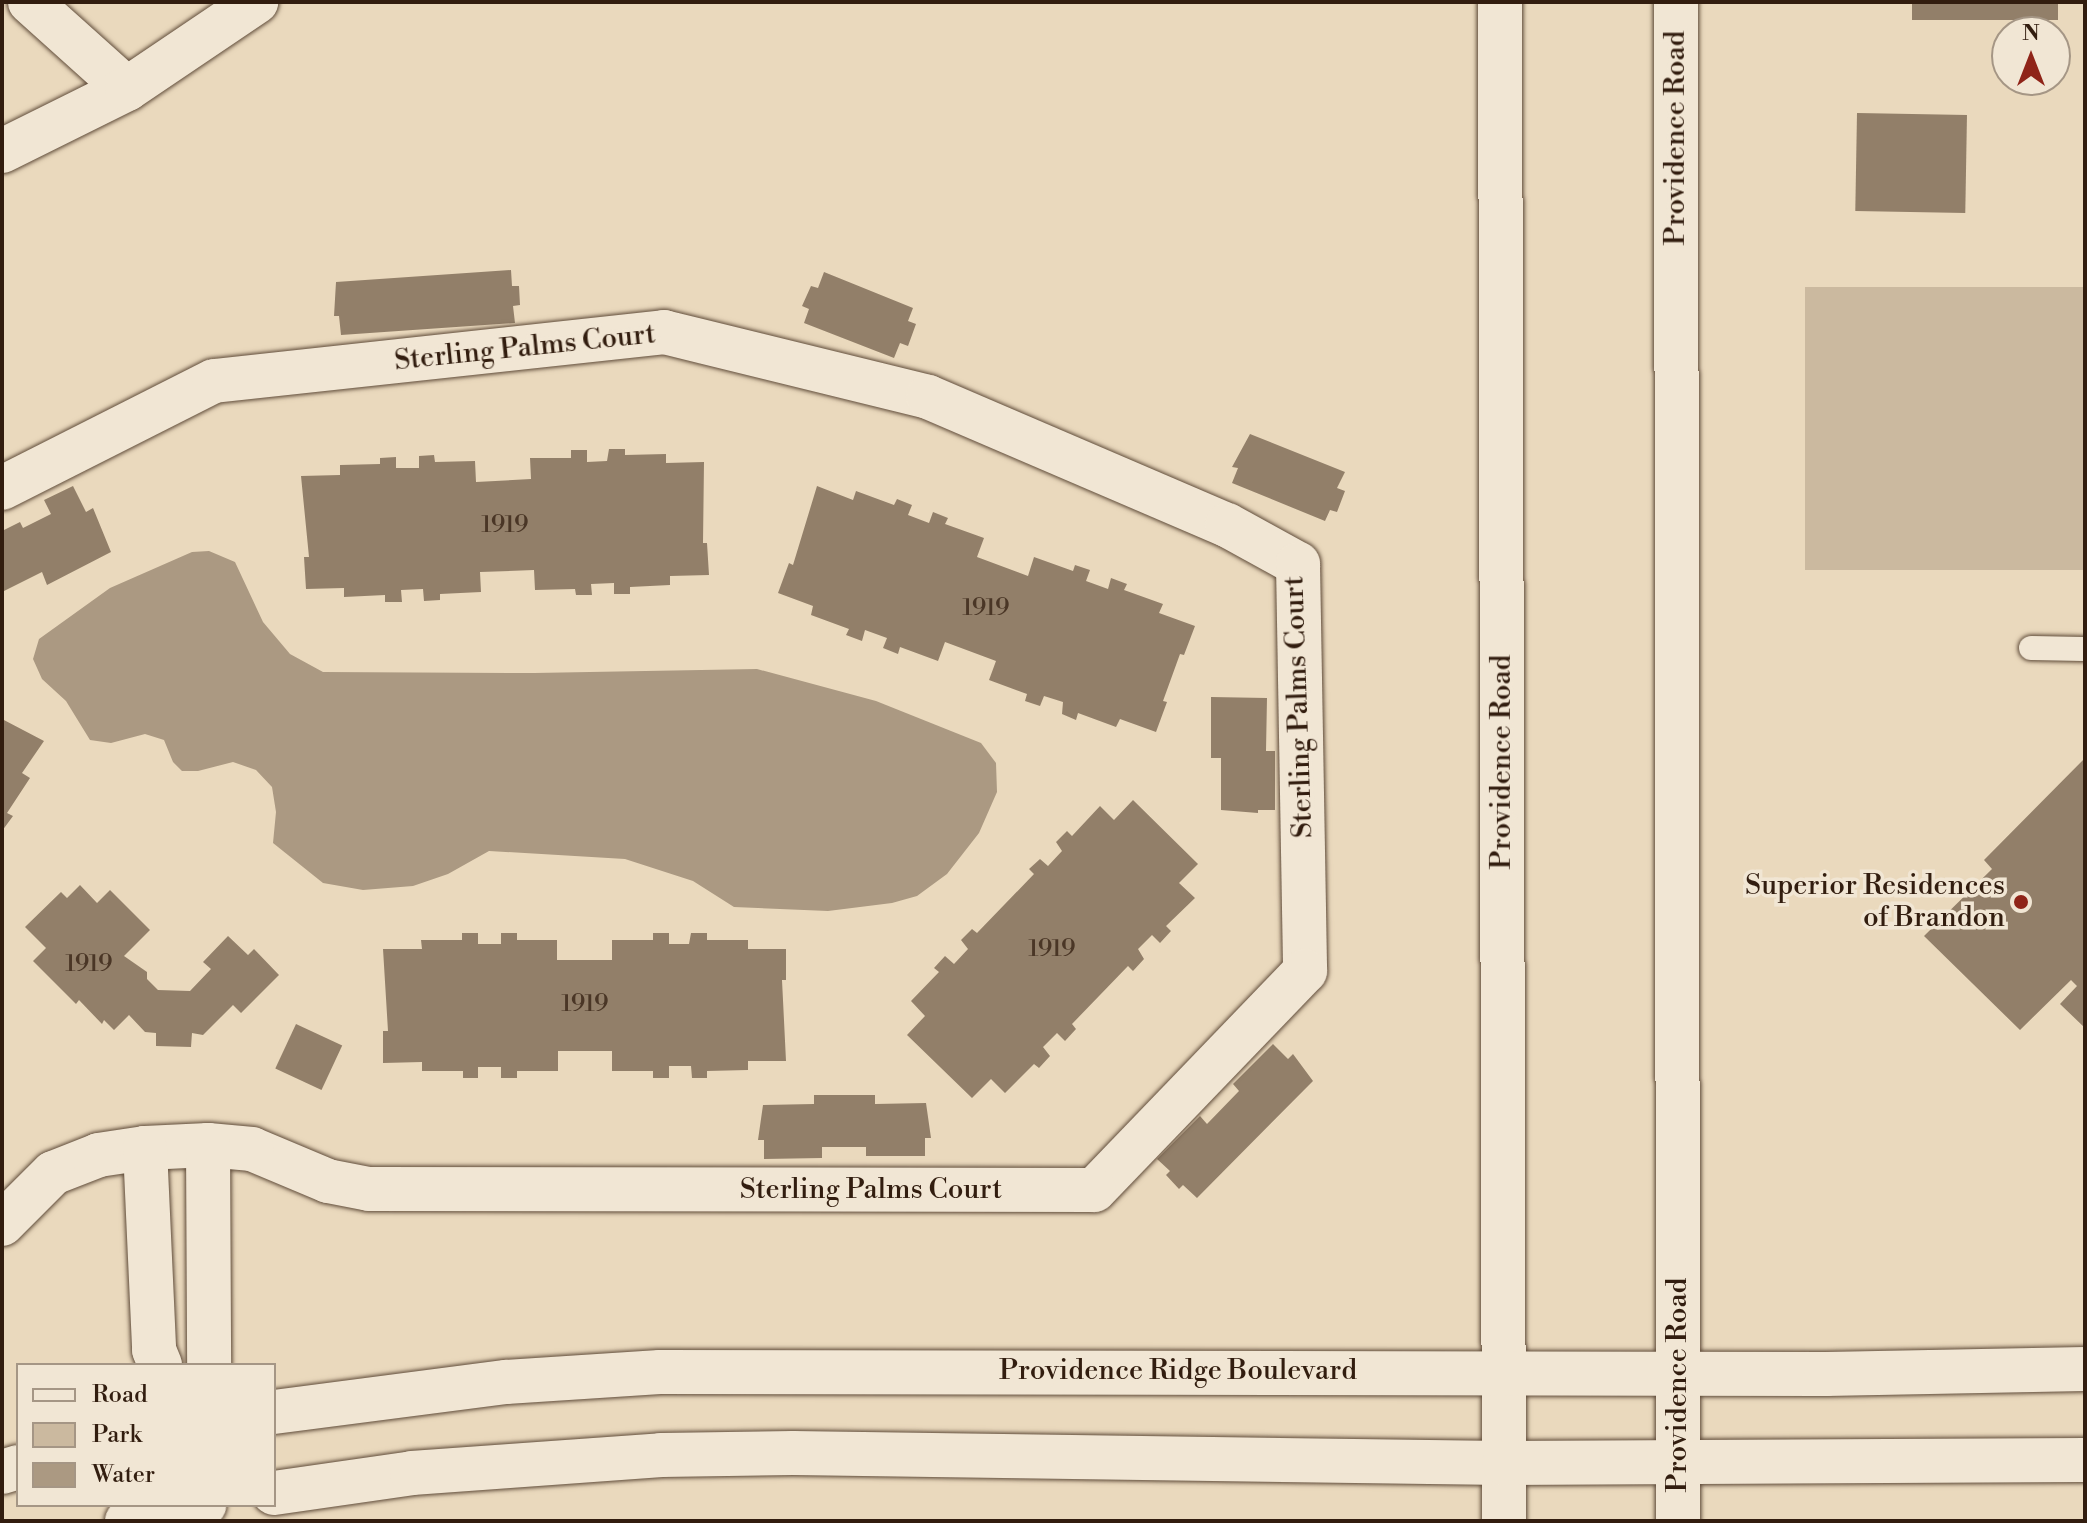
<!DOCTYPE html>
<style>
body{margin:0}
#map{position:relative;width:2087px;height:1523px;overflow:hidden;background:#ead9bd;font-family:"Libre Bodoni",serif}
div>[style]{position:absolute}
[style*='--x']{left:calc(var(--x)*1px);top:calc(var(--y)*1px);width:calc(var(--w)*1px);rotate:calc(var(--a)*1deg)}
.green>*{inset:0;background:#cbb99f;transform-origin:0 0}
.water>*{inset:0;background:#ab9982}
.building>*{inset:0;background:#927f69;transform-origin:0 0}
.roads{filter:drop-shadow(0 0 2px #604c3a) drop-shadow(0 0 2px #604c3a)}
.lane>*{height:24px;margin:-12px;padding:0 12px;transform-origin:12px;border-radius:12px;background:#f1e6d4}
.street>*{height:44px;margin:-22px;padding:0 22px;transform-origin:22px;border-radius:22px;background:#f1e6d4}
.secondary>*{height:44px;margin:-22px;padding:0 22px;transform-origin:22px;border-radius:22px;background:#f1e6d4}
.dots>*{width:22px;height:22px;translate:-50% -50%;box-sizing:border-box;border:4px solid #f1e6d4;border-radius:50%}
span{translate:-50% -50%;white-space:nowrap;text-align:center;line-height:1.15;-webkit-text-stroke:7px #f1e6d4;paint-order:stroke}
.number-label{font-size:24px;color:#4a3626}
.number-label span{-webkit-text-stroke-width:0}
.street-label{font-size:28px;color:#321d0f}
.poi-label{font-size:28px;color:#321d0f}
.right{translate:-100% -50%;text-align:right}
.frame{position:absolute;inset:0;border:4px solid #321d0f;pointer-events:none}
.legend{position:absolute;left:16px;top:1363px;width:260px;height:144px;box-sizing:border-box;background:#f1e6d4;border:2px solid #a59685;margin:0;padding:10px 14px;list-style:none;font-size:24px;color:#321d0f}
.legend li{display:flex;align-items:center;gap:16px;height:40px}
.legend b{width:40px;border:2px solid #a59685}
.north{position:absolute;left:1991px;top:16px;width:80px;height:80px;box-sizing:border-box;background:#f1e6d4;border:2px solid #a59685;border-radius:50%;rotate:0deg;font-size:22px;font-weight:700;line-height:32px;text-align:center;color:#321d0f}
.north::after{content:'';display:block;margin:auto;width:28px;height:36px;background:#8f2418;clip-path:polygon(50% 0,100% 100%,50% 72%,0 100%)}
</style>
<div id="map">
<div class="green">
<i style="left:2085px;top:287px;width:283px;height:280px;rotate:90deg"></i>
</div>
<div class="water">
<i style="clip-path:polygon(209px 551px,235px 562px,263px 622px,290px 654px,323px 672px,534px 673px,757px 669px,876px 701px,981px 743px,996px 763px,997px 792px,979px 833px,947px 874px,917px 896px,892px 903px,828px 911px,734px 907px,693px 881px,625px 859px,489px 851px,448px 874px,413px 886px,363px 890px,323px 883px,273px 843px,276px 812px,272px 787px,256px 770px,233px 762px,198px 771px,182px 771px,173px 762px,164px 740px,145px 734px,111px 743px,90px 740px,66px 701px,42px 679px,33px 659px,39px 639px,110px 588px,192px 552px)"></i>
</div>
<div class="building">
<i style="left:1912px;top:2px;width:146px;height:18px"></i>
<i style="left:1857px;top:113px;width:110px;height:98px;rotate:1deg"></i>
<i style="clip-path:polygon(511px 270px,512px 286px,519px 286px,520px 305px,513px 306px,515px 323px,341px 335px,339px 316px,334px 316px,336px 282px)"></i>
<i style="clip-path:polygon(824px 272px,913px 308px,908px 321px,916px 324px,908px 346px,900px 343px,894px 358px,804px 323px,809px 309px,802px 306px,811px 286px,818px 288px)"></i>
<i style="clip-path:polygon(1250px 434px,1345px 472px,1337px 488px,1345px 491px,1337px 512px,1330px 510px,1325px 521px,1232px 483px,1238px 468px,1232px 467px)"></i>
<i style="clip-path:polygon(609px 449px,625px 449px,625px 455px,666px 454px,666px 463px,704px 462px,703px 543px,707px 543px,709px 575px,670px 576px,670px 585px,630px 587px,630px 594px,614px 594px,614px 583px,591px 584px,592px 595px,576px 595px,575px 589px,535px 590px,534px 570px,480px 572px,481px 592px,440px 594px,440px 600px,424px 601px,423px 589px,401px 590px,402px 602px,385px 602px,385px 595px,344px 597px,344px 588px,306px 589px,304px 557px,309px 557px,301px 476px,340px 475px,340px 465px,380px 464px,380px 458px,396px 457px,396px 468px,419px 468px,419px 456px,434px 455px,435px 462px,475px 461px,476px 482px,531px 479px,530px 458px,571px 458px,571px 450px,587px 450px,587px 462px,607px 461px)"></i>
<i style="clip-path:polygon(73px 486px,86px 512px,93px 508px,111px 552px,47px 585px,42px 572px,2px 592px,2px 531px,20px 522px,23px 528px,51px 514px,44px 500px)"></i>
<i style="clip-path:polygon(817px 486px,853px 500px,856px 491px,894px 505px,897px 499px,912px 505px,908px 515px,929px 523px,933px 512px,948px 518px,945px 524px,984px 538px,977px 557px,1028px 576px,1034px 557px,1073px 571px,1075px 565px,1090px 570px,1086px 581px,1108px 589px,1111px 578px,1127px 584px,1124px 590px,1163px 604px,1159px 613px,1195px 626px,1184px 655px,1180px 654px,1163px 701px,1167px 702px,1156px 732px,1120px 719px,1116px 727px,1078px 713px,1076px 720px,1062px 714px,1063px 702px,1044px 696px,1040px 706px,1025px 701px,1027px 694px,989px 680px,996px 661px,945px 642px,938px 661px,900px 647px,898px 654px,883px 648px,887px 638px,865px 630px,862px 641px,846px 635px,849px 629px,811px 615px,813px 606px,778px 593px,789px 563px,793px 565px)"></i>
<i style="clip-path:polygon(1211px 697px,1267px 698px,1266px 751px,1275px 751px,1275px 810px,1258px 810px,1258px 813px,1221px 810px,1221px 758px,1211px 758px)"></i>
<i style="clip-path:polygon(2px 719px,44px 741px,22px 773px,30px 778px,7px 813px,13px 816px,2px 831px)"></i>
<i style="clip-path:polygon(2085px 758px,2085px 1028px,2060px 1004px,2077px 986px,2071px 980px,2020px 1030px,1924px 936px,1992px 869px,1984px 860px)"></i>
<i style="clip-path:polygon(1133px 800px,1198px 864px,1179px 883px,1195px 898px,1166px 926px,1171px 931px,1160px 943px,1152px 935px,1138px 949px,1144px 959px,1133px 971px,1128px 966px,1072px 1024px,1076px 1029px,1065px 1041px,1057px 1033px,1043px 1047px,1050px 1056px,1039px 1068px,1034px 1064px,1005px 1093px,991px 1079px,972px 1098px,907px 1035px,925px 1016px,911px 1001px,939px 972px,934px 968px,945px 956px,954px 964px,968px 949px,961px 940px,972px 929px,977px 933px,1034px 874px,1029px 869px,1040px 859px,1048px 866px,1062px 851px,1056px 842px,1067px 831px,1072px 836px,1100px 806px,1114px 820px)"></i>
<i style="clip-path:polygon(80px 885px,97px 903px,110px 890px,150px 930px,124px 956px,147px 972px,147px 979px,158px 990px,190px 991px,211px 969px,203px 962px,228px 936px,248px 955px,254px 949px,279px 975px,241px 1013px,233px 1005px,203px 1035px,192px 1033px,191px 1047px,156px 1046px,156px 1033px,145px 1032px,129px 1015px,114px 1030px,104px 1020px,102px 1024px,79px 1000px,76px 1004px,33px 961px,46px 948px,25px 927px,61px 892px,67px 898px)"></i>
<i style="clip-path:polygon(462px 933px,478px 933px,478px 944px,501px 944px,501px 933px,517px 933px,517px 940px,557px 940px,557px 960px,612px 960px,612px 940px,653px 940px,653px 933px,669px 933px,669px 944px,689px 944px,691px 933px,707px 933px,707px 940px,748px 940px,748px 949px,786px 949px,786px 980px,782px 980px,786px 1061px,748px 1061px,748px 1070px,707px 1071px,707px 1078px,692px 1078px,691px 1066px,669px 1066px,669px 1078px,653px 1078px,653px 1071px,612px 1071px,612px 1051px,558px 1051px,558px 1071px,517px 1071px,517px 1078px,501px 1078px,501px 1067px,478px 1067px,478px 1078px,463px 1078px,463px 1071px,422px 1071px,422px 1062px,383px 1063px,383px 1031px,388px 1031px,383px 949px,422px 949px,421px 940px,462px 940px)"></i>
<i style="left:296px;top:1024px;width:51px;height:49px;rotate:25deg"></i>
<i style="clip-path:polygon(1273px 1044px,1288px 1059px,1293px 1054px,1313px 1081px,1197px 1198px,1183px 1185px,1179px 1189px,1166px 1175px,1170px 1171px,1157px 1159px,1200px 1116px,1207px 1124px,1239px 1091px,1233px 1084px)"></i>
<i style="clip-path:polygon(814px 1095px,875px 1095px,875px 1104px,926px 1103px,931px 1138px,925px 1138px,925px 1156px,866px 1156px,866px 1147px,822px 1147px,822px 1158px,764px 1159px,764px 1140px,758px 1140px,763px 1105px,814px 1104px)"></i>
</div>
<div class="roads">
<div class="lane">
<i style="--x:2031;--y:648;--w:54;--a:1.1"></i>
</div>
<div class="street">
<i style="--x:30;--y:2;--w:130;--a:41.9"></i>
<i style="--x:2;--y:151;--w:140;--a:-26.4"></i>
<i style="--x:127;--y:89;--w:156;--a:-34"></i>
<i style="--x:2;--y:488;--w:237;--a:-26.8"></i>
<i style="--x:214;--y:381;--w:453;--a:-6.2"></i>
<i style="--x:664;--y:332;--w:272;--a:13.8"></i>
<i style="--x:928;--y:397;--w:325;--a:23.2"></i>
<i style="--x:1227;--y:525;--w:81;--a:28.8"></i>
<i style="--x:1298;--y:564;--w:407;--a:89"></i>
<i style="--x:1305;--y:971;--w:304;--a:133.9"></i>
<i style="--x:1094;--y:1190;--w:725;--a:-179.92"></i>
<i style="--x:369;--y:1189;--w:42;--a:-169"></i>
<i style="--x:328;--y:1181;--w:82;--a:-157.2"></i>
<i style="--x:252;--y:1149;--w:44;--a:-174.8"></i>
<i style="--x:208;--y:1145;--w:63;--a:177.3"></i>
<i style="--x:145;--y:1148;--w:47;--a:171.3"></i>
<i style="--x:99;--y:1155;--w:49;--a:158.6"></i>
<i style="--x:53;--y:1173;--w:72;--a:135"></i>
<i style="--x:208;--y:1145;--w:220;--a:89.7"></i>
<i style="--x:145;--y:1148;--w:202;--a:87.4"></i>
<i style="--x:154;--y:1350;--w:16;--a:68"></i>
</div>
<div class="secondary">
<i style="--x:1500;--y:2;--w:1519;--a:89.85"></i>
<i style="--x:1676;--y:2;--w:1519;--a:89.92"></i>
<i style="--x:274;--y:1412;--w:234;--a:-7.4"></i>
<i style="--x:506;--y:1382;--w:154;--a:-3.7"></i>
<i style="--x:660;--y:1372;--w:1166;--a:0.1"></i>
<i style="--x:1826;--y:1374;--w:259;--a:-1.1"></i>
<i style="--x:2;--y:1472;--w:17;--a:-17"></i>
<i style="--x:274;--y:1493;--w:139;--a:-8.2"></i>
<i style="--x:412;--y:1473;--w:250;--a:-4.1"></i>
<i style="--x:661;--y:1455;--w:132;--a:-0.9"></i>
<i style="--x:793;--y:1453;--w:711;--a:0.81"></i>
<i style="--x:1504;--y:1463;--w:581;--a:-0.3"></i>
<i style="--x:127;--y:1521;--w:79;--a:-11.7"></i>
</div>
</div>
<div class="dots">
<i style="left:2021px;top:902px;background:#8f2418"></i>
</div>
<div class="number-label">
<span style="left:505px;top:526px">1919</span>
<span style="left:986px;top:609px">1919</span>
<span style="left:1052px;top:950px">1919</span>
<span style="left:89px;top:965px">1919</span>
<span style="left:585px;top:1005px">1919</span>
</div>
<div class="street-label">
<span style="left:1676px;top:138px;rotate:-90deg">Providence Road</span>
<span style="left:525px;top:348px;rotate:-6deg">Sterling Palms Court</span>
<span style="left:1299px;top:707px;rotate:-92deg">Sterling Palms Court</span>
<span style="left:1502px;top:762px;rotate:-90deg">Providence Road</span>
<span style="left:871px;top:1190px">Sterling Palms Court</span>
<span style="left:1178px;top:1371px">Providence Ridge Boulevard</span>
<span style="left:1678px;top:1385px;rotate:-90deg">Providence Road</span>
</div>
<div class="poi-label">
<span class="right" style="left:2005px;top:902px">Superior Residences<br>of Brandon</span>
</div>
<div class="frame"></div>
<ul class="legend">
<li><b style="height:10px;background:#f1e6d4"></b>Road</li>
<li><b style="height:22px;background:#cbb99f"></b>Park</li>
<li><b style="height:22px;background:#ab9982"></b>Water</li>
</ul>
<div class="north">N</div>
</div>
